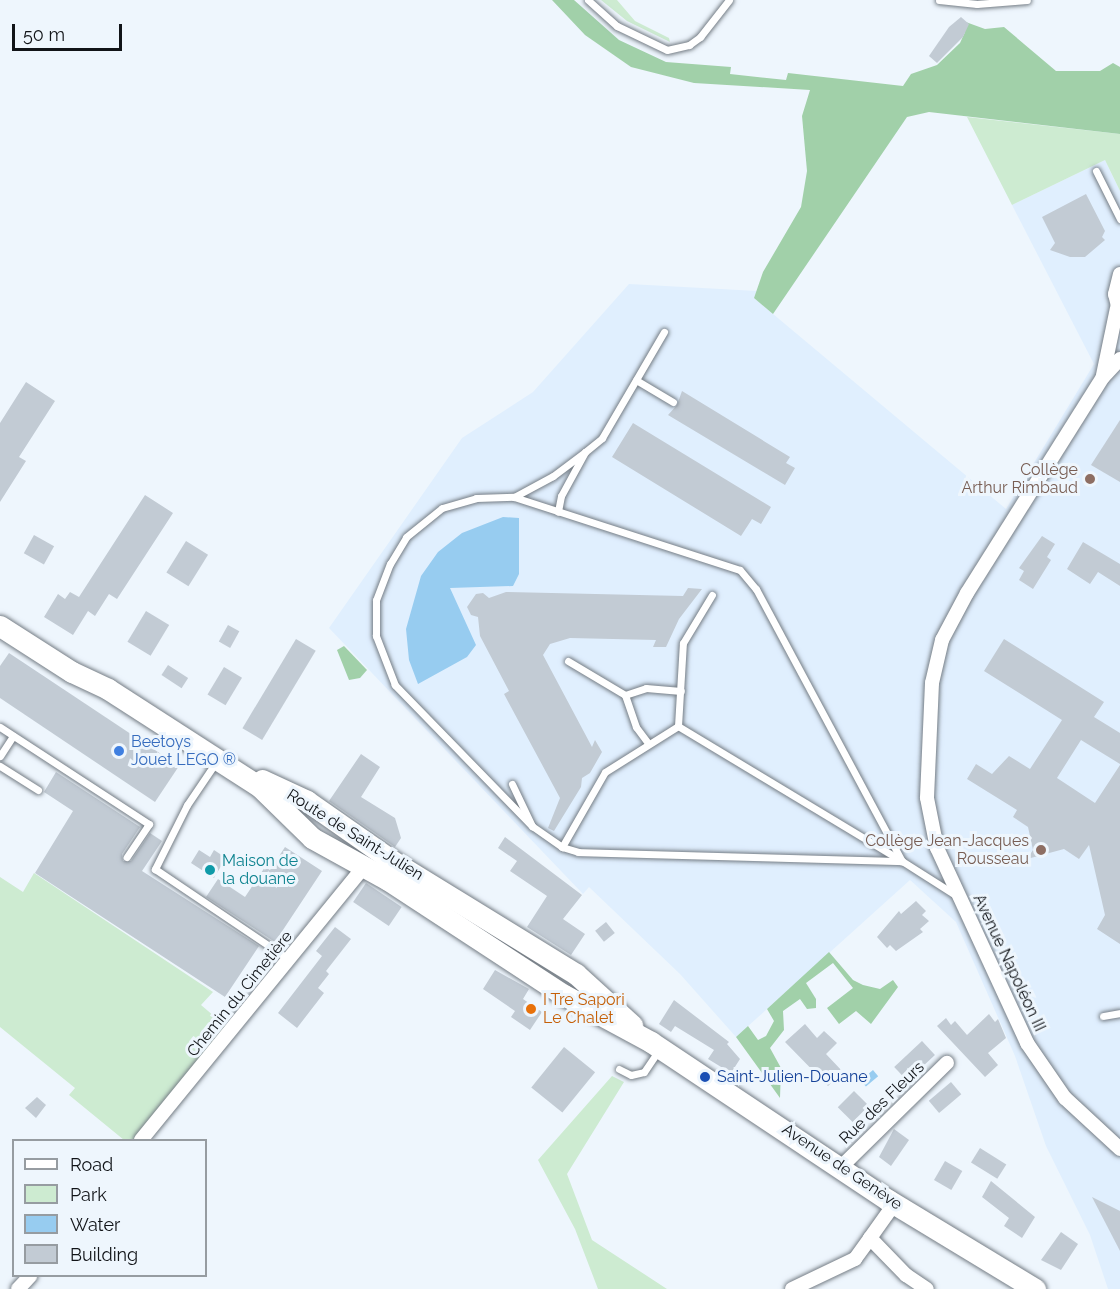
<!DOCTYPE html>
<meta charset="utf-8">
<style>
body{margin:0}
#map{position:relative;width:1120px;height:1289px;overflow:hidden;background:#eef6fd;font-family:Raleway,sans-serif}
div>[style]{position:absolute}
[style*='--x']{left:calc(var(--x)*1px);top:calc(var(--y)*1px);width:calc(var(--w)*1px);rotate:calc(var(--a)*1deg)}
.built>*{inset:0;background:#e0effe}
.green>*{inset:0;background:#cdebd1}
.forest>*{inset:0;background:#a1d0a9}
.water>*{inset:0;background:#97ccf0;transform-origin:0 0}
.building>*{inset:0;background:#c2cbd4;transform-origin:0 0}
.roads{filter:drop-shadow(0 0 2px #757d85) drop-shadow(0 0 2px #757d85)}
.service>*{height:7px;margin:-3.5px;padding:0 3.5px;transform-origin:3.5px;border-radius:3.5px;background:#fff}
.minor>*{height:14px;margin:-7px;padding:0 7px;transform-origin:7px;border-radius:7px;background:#fff}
.primary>*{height:21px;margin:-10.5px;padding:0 10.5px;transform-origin:10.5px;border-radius:10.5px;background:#fff}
.dots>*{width:16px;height:16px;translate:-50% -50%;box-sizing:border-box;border:3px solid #eef6fd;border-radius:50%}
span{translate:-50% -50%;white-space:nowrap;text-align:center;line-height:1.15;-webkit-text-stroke:6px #eef6fd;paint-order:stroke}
.education-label{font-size:16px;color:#785e54}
.right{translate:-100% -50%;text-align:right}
.shop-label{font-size:16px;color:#366cbe}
.left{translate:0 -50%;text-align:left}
.street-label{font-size:16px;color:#111418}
.culture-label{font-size:16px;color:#0d838f}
.food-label{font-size:16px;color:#c56008}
.transit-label{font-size:16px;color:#164399}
.legend{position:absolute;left:12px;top:1139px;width:195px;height:138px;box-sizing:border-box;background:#eef6fd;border:2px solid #969ca1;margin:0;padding:8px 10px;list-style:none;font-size:18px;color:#111418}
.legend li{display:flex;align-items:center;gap:12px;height:30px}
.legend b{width:30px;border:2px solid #969ca1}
.scale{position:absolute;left:12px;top:24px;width:110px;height:27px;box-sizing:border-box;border:3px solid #111418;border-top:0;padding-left:8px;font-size:18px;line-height:21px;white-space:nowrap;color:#111418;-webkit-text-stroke:4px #eef6fd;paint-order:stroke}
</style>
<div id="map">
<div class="built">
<i style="clip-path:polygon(1105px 160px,1120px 191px,1120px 1289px,1108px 1289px,1090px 1235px,1046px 1146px,1015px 1056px,956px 922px,910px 880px,736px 1037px,680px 974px,589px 887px,583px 894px,329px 628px,462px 438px,533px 392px,629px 284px,757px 291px,754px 298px,1006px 509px,1094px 364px,1012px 205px)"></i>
</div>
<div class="green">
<i style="clip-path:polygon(601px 0,617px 0,635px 21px,669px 38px,670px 42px,627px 21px)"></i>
<i style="clip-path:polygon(967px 117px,1120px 134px,1120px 191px,1105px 160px,1012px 205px)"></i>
<i style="clip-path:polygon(34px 873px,213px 992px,201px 1005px,228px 1028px,136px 1140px,124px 1140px,69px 1095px,75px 1088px,0 1027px,0 877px,23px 892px)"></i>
<i style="clip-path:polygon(612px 1076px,624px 1082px,567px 1174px,592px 1240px,667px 1289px,598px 1289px,575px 1229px,538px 1160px)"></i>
</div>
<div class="forest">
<i style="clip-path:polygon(552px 0,574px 0,619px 40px,666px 62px,731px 67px,730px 74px,786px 80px,788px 73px,903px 86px,911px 74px,937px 65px,960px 43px,965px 32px,963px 21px,985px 29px,1004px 27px,1056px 71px,1100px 71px,1113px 63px,1120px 67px,1120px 134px,929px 112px,907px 117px,773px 314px,754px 298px,763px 272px,801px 207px,807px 171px,802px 116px,810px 90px,694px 83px,631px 67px,585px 35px)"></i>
<i style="clip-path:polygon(344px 646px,367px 670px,360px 678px,349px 680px,337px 650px)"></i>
<i style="clip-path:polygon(829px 952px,853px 980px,863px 985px,880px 989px,893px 980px,898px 987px,871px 1024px,856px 1011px,839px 1024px,827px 1008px,853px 988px,833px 963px,806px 983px,816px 999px,816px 1008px,807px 1009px,800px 999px,783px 1011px,784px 1030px,770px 1048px,781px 1068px,780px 1098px,736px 1037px,748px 1026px,758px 1040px,766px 1036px,774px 1021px,767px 1009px)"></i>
</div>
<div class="water">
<i style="clip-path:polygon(503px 517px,519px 518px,519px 574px,513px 586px,450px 588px,476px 645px,467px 657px,418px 684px,409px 660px,406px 629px,421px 576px,438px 552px,462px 533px)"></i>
<i style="left:873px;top:1070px;width:8px;height:16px;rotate:50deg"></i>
</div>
<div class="building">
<i style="clip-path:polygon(961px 17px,969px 24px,963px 37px,937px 63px,929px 56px,949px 27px)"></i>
<i style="clip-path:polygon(1086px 194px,1105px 231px,1102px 237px,1105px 240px,1085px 257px,1070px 257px,1050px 250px,1055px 243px,1042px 217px)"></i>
<i style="clip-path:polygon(26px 382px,55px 401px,19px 457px,26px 461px,0 502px,0 423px)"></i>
<i style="clip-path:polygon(682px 391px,790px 457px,786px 463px,795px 468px,785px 485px,668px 415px,677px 405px)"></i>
<i style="clip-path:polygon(1120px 420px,1120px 482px,1091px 465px)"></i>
<i style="clip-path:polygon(633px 423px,771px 507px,761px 524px,752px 519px,741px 536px,612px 457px)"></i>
<i style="clip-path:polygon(145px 495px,173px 513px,117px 599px,109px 594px,95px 616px,88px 611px,73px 635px,44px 617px,58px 594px,65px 599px,70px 592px,79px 597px)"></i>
<i style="left:34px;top:535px;width:23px;height:21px;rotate:29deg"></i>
<i style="clip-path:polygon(1042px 536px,1055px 544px,1047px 557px,1051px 560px,1033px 589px,1019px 580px,1024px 571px,1019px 568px)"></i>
<i style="left:186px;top:541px;width:26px;height:37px;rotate:32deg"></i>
<i style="clip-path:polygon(1083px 542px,1120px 564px,1120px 586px,1098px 572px,1090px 584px,1067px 569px)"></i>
<i style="clip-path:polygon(688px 588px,702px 589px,679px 619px,666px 647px,653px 647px,656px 640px,570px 638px,550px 644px,543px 655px,592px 747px,595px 740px,602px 752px,590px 773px,582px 778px,581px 787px,554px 831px,548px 828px,560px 798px,504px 694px,509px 691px,480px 636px,478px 617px,471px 615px,467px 607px,476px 594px,483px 593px,489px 598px,506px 592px,683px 596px)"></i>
<i style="left:146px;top:611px;width:27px;height:36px;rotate:31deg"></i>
<i style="left:228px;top:625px;width:13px;height:19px;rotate:29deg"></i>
<i style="left:296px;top:639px;width:23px;height:104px;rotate:31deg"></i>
<i style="clip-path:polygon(1004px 639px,1104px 702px,1094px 717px,1120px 733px,1120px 764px,1081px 740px,1057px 778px,1095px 803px,1120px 765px,1120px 944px,1097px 929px,1105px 915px,1089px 845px,1079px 859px,1064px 849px,1027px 859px,1033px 850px,1028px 827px,1013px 817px,1017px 810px,967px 779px,976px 764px,992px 774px,1009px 756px,1030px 769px,1062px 720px,984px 671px)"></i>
<i style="clip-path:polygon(9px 653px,179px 766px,155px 802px,0 698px,0 666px)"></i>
<i style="left:168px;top:665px;width:24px;height:12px;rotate:33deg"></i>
<i style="left:224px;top:667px;width:21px;height:32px;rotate:31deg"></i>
<i style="clip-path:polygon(361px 754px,380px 767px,361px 797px,395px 818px,401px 838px,395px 847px,329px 801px)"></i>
<i style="clip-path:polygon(56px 772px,140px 827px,122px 854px,123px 861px,131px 861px,150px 833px,162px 841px,142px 871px,259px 946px,225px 997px,35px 873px,73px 811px,44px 792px)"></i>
<i style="clip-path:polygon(505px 837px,582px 895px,563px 919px,585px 934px,571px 955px,527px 927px,547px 896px,510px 871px,517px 861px,498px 848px)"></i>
<i style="clip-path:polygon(285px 847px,322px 871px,275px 942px,206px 897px,218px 879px,245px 897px,265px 867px,270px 870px)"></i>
<i style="clip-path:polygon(199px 850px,210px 857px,214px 850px,226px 858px,214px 878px,191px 863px)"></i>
<i style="left:366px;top:883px;width:43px;height:23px;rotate:34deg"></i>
<i style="clip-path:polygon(916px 901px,926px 911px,922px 915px,929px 921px,920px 929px,923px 932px,896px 951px,890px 945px,887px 948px,877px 937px,899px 911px,901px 914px)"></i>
<i style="left:606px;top:922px;width:14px;height:14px;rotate:51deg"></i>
<i style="clip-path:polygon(335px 927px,351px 939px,326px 971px,329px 974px,318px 988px,324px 993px,297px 1028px,278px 1013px,322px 956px,316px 951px)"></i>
<i style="clip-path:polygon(495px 970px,529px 989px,523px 999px,542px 1012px,530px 1030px,511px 1017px,515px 1011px,483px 989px)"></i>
<i style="clip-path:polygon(674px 1000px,729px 1042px,727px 1044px,740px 1059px,731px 1073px,708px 1059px,714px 1050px,675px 1026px,671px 1032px,659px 1024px)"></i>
<i style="clip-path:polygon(989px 1014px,995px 1022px,998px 1019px,1006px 1038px,988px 1053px,998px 1065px,985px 1077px,937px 1026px,946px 1018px,951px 1025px,955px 1021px,967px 1035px)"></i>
<i style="clip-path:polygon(805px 1024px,817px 1038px,824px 1031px,837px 1043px,826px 1054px,843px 1072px,828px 1086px,785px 1042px)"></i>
<i style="left:922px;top:1041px;width:19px;height:38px;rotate:47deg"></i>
<i style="left:564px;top:1047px;width:40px;height:52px;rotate:39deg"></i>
<i style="left:951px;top:1082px;width:16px;height:29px;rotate:50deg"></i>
<i style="left:854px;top:1091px;width:21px;height:23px;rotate:45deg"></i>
<i style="clip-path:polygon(37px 1097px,46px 1105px,36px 1118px,25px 1108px)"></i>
<i style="clip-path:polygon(894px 1129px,909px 1140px,891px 1166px,879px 1157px)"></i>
<i style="left:980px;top:1148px;width:31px;height:17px;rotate:32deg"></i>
<i style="left:945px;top:1161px;width:20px;height:22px;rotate:30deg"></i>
<i style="clip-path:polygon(991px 1181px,1035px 1217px,1022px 1238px,1004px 1226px,1009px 1218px,982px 1197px)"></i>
<i style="clip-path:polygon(1092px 1197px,1120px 1211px,1120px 1251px)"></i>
<i style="clip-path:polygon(1061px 1232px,1078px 1244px,1061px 1270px,1041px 1260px)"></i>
</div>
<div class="roads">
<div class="service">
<i style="--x:588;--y:0;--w:39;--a:42"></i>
<i style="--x:617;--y:26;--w:55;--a:25.6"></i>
<i style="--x:667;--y:50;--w:23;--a:-13"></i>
<i style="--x:689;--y:45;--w:14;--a:-36"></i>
<i style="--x:700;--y:37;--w:47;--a:-51.9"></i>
<i style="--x:939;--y:0;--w:38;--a:6"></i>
<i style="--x:977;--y:4;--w:50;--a:-4.6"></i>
<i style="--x:1096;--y:171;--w:54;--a:63.4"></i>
<i style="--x:636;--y:380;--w:43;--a:30.7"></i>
<i style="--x:585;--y:452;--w:22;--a:-39"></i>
<i style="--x:602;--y:438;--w:123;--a:-59.7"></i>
<i style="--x:514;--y:497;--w:44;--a:-28.3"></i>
<i style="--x:553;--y:476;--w:40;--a:-37"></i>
<i style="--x:585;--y:452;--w:50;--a:118.6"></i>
<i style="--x:561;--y:496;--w:16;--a:101"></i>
<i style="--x:568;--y:661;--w:66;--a:30.8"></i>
<i style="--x:625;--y:695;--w:34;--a:71"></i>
<i style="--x:636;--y:727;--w:21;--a:53"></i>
<i style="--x:625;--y:695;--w:22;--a:-18"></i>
<i style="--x:646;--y:688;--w:35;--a:5"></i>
<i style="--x:678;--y:726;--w:259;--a:31.1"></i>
<i style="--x:0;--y:727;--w:178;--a:33.1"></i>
<i style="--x:149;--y:824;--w:40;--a:124"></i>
<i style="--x:0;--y:756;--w:24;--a:-57"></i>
<i style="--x:0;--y:766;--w:45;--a:32.3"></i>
<i style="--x:212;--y:768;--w:45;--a:124"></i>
<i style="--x:187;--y:805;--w:72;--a:116.6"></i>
<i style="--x:155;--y:869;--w:163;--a:34"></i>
<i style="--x:512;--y:784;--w:47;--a:64.5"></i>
<i style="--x:532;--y:826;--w:37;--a:35"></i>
<i style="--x:562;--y:847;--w:17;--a:17"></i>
<i style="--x:578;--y:852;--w:324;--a:1.6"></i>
<i style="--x:902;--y:861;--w:65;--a:32.5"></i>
<i style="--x:532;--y:826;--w:197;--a:-134.2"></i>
<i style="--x:395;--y:685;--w:53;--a:-111.2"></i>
<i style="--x:376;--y:636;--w:36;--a:-90"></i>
<i style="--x:376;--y:600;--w:39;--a:-69"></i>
<i style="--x:390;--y:564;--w:31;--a:-59"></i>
<i style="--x:406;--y:537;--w:46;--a:-38.9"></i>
<i style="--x:442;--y:508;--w:35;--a:-16"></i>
<i style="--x:476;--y:498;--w:38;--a:-2"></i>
<i style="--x:514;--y:497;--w:237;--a:17.9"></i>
<i style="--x:740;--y:570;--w:25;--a:50"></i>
<i style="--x:756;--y:589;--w:309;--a:61.8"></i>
<i style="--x:562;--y:847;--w:86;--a:-60.2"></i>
<i style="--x:605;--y:772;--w:86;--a:-32.2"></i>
<i style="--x:678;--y:726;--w:83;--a:-86.6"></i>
<i style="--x:683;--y:643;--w:56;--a:-58.9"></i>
<i style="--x:1103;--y:1016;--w:17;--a:-10"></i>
<i style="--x:619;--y:1069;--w:13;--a:27"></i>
<i style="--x:631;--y:1075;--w:13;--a:-13"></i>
<i style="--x:644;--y:1072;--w:27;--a:-56"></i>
</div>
<div class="minor">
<i style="--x:1120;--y:274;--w:21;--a:104"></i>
<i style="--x:1115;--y:294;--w:21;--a:76"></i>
<i style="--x:1120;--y:359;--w:25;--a:133"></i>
<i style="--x:1103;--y:377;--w:255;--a:122.2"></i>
<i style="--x:967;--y:593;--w:53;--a:118"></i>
<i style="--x:942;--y:640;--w:44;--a:103.1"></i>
<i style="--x:932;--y:683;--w:115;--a:92.5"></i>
<i style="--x:927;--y:798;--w:51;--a:78.7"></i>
<i style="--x:937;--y:848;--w:215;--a:65.2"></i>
<i style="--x:1027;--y:1043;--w:67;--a:55.4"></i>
<i style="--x:1065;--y:1098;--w:75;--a:42.8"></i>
<i style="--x:1103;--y:375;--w:68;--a:-78.2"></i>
<i style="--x:141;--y:1140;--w:351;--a:-50.8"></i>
<i style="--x:840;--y:1168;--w:150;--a:-44.5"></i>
<i style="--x:895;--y:1203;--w:43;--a:125.5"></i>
<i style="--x:870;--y:1238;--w:52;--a:45.8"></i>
<i style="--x:906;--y:1275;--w:25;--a:34"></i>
<i style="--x:18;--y:1289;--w:18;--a:-47"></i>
<i style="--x:792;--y:1289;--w:70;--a:-25.5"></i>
<i style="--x:855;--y:1259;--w:26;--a:-54"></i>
</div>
<div class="primary">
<i style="--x:0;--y:626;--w:85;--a:32.6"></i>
<i style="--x:72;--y:672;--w:40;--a:25"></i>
<i style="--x:108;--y:689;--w:181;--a:32.8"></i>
<i style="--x:260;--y:787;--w:73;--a:44.4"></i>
<i style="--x:312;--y:838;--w:87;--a:28.9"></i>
<i style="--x:388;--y:880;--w:210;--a:33.2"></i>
<i style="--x:564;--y:995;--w:99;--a:28.4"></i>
<i style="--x:651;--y:1042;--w:285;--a:33.7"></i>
<i style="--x:888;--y:1200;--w:172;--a:31.2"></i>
<i style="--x:262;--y:780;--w:50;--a:25"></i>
<i style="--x:307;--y:801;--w:110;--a:35"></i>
<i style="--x:397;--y:864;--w:210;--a:31.6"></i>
<i style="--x:576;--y:974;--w:76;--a:42.3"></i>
</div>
</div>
<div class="dots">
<i style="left:1090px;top:479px;background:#8d6e63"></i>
<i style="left:119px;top:751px;background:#3f7fe0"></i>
<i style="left:1041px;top:850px;background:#8d6e63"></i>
<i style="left:210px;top:870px;background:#0f9aa8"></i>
<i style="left:531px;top:1009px;background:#e8710a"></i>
<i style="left:705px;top:1077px;background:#1a4fb4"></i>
</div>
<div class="education-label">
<span class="right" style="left:1078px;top:479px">Collège<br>Arthur Rimbaud</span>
<span class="right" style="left:1029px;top:850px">Collège Jean-Jacques<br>Rousseau</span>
</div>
<div class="shop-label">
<span class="left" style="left:131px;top:751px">Beetoys<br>Jouet LEGO ®</span>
</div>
<div class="street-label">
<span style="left:355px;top:835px;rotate:32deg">Route de Saint-Julien</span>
<span style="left:1009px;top:963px;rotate:65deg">Avenue Napoléon III</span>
<span style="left:240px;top:994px;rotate:-51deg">Chemin du Cimetière</span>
<span style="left:882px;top:1103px;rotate:-44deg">Rue des Fleurs</span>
<span style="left:842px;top:1167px;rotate:34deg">Avenue de Genève</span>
</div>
<div class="culture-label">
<span class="left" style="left:222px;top:870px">Maison de<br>la douane</span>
</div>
<div class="food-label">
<span class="left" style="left:543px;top:1009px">I Tre Sapori<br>Le Chalet</span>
</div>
<div class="transit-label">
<span class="left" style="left:717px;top:1077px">Saint-Julien-Douane</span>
</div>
<ul class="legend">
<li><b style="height:8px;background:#fff"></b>Road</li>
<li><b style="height:16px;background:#cdebd1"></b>Park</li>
<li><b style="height:16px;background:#97ccf0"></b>Water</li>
<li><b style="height:16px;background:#c2cbd4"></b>Building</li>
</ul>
<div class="scale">50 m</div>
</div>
